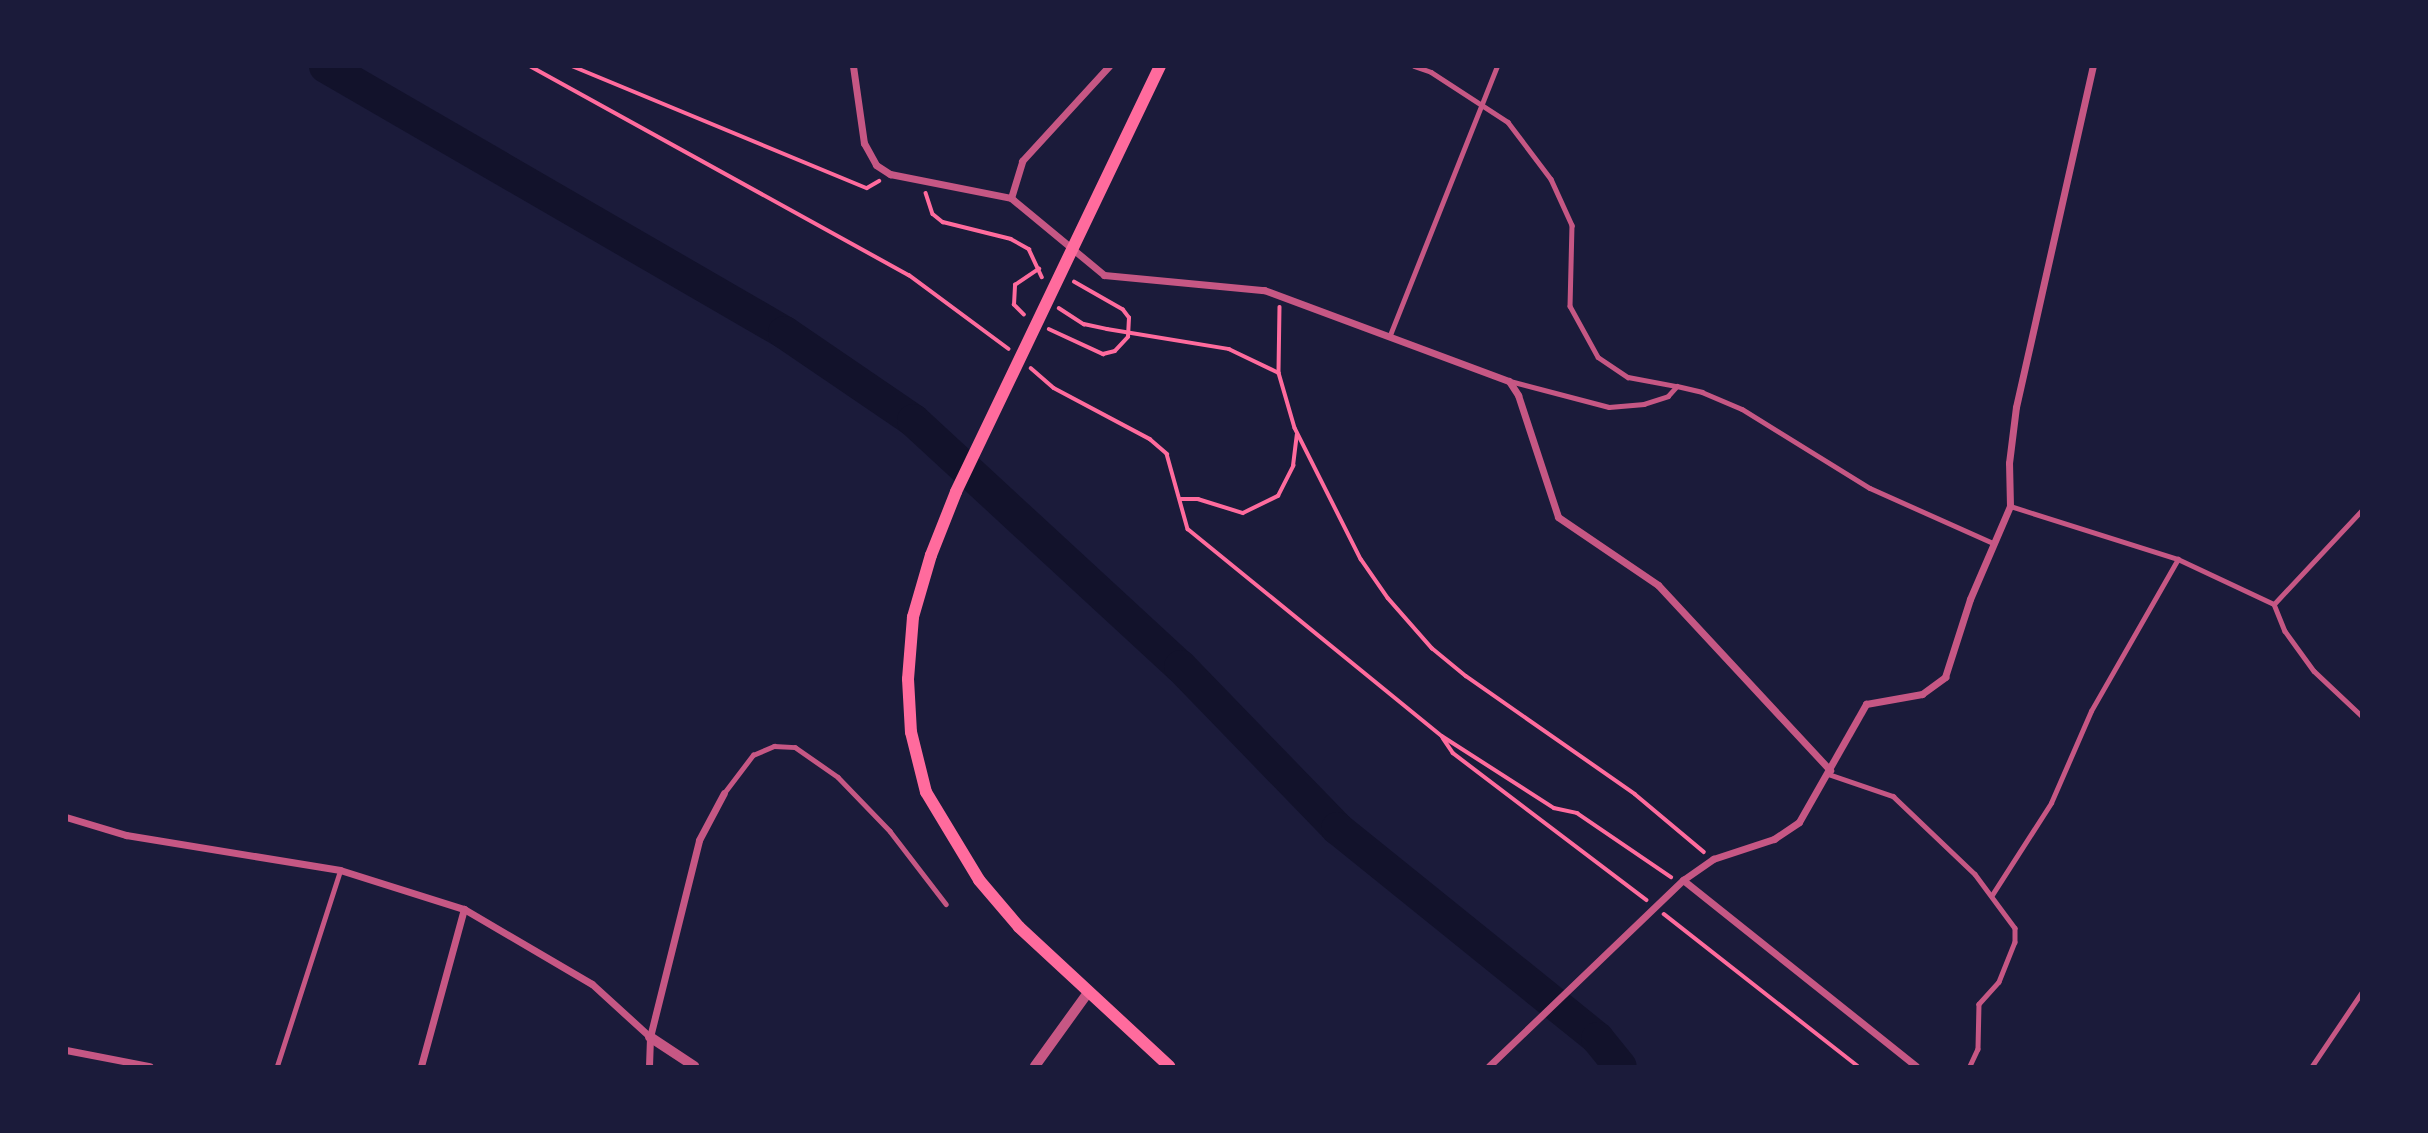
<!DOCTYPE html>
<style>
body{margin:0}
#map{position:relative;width:2428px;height:1133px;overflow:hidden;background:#1b1b3a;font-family:"IBM Plex Serif",serif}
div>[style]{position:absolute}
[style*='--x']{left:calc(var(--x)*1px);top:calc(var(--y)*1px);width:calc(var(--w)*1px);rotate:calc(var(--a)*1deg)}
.river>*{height:33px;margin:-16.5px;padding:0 16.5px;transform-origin:16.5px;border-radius:16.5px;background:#12122b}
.path>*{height:3.5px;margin:-1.75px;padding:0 1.75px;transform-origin:1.75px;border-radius:1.75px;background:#ff6b9d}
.service>*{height:4.5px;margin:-2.25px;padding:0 2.25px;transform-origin:2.25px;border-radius:2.25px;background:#c65784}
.minor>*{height:7px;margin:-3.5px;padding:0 3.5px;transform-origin:3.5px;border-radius:3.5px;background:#c65784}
.tertiary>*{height:10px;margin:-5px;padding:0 5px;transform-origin:5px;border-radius:5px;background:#c65784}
.secondary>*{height:12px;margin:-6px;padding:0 6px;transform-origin:6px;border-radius:6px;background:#ff6b9d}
span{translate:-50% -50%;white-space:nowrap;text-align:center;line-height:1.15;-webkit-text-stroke:7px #1b1b3a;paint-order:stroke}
.frame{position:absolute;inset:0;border:68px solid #1b1b3a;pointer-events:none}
</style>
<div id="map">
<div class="river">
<i style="--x:325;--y:66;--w:531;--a:30.09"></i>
<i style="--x:784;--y:332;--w:156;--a:34.3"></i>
<i style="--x:913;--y:420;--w:363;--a:42.7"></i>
<i style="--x:1180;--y:666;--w:226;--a:45.9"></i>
<i style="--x:1337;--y:828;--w:334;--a:38.9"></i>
<i style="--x:1597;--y:1038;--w:36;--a:51"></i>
</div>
<div class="path">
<i style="--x:530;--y:66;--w:433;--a:28.9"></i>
<i style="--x:909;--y:275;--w:124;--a:36.5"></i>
<i style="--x:572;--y:66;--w:319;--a:22.5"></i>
<i style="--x:867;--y:188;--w:14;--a:-30"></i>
<i style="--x:926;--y:193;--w:22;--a:72"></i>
<i style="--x:933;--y:214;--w:13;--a:39"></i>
<i style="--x:943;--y:222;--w:70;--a:14"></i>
<i style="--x:1011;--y:239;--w:21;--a:29"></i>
<i style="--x:1029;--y:249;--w:31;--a:65"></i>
<i style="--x:1280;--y:307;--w:66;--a:90.9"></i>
<i style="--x:1279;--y:373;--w:57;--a:73.8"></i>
<i style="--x:1295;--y:428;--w:147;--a:63.3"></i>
<i style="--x:1361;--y:559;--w:47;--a:55.3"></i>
<i style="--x:1388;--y:598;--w:67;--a:48.7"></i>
<i style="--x:1432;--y:648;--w:44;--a:39.5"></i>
<i style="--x:1466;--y:676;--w:206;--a:34.9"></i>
<i style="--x:1635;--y:794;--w:90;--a:40"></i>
<i style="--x:1059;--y:308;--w:30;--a:33"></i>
<i style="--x:1084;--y:324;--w:24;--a:12"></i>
<i style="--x:1107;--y:329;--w:124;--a:9.3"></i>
<i style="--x:1229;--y:349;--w:55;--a:25.6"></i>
<i style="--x:1024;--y:315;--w:14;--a:-135"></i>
<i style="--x:1014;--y:305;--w:20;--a:-87"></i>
<i style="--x:1015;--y:285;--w:29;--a:-34"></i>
<i style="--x:1049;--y:329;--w:60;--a:24.8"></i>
<i style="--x:1103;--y:354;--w:12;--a:-14"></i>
<i style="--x:1115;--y:351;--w:19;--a:-47"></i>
<i style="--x:1128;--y:337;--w:19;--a:-87"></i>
<i style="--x:1129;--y:318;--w:10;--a:-127"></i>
<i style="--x:1123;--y:310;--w:56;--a:-150.3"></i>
<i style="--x:1031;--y:368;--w:30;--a:41"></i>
<i style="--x:1054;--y:388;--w:109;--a:28"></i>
<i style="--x:1150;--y:439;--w:23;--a:41"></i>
<i style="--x:1167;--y:454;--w:78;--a:74.4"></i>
<i style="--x:1188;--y:529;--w:328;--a:39.2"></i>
<i style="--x:1442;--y:736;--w:133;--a:32.7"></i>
<i style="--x:1554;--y:808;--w:24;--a:12"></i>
<i style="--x:1577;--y:813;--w:114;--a:34.2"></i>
<i style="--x:1181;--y:499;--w:17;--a:0"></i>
<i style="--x:1198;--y:499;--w:47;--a:17.3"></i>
<i style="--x:1243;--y:513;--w:39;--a:-26"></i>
<i style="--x:1278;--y:496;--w:34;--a:-63"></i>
<i style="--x:1293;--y:466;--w:31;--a:-83"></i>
<i style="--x:1443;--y:738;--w:18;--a:56"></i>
<i style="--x:1453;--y:753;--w:243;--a:37.2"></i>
<i style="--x:1664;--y:914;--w:246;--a:38.1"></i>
</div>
<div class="service">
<i style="--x:1295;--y:66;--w:22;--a:0"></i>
<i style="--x:1414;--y:66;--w:18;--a:19"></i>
<i style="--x:1431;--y:72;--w:92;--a:33"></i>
<i style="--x:1508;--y:122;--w:71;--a:53"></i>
<i style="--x:1551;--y:179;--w:51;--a:65.5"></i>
<i style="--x:1572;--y:225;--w:81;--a:91.4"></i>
<i style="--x:1570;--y:306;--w:58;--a:61.2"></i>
<i style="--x:1598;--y:357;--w:36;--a:34"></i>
<i style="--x:1628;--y:377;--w:49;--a:10.6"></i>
<i style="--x:1390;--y:335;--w:289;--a:-68.3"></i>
<i style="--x:1510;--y:381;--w:102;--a:14.7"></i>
<i style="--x:1609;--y:407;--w:35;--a:-5"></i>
<i style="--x:1644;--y:404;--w:25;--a:-18"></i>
<i style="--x:1668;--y:396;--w:13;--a:-48"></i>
<i style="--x:1677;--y:386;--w:26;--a:13"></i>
<i style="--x:1702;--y:392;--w:43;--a:23"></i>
<i style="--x:1742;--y:409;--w:150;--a:31.7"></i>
<i style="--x:1870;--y:488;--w:135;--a:24.1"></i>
<i style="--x:2010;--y:506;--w:176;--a:17.5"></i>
<i style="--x:2178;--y:559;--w:106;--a:25.1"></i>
<i style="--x:2274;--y:604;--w:29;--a:68"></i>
<i style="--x:2285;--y:631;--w:49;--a:54.1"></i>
<i style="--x:2314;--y:671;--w:66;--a:43.2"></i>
<i style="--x:2274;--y:604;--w:129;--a:-46.9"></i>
<i style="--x:1828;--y:774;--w:69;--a:18.7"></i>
<i style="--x:1893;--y:796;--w:113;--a:43.6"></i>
<i style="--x:1975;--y:874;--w:67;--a:53.5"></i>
<i style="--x:2015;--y:928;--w:14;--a:90"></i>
<i style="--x:2015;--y:942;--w:43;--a:111.8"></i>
<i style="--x:1999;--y:982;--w:30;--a:132"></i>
<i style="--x:1979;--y:1004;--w:45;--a:91.3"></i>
<i style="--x:1978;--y:1049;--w:19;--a:115"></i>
<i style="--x:724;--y:793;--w:48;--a:-52.7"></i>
<i style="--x:753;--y:755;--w:23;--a:-23"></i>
<i style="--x:774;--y:746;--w:21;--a:3"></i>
<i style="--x:795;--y:747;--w:52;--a:34.9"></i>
<i style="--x:838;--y:777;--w:75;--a:46.1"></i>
<i style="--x:890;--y:831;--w:92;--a:52.5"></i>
<i style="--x:1992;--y:895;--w:109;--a:-57.3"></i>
<i style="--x:2051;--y:803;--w:100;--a:-66.5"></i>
<i style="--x:2091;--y:711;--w:175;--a:-60.2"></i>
<i style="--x:277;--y:1066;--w:205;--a:-72.1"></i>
<i style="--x:2312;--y:1066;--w:89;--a:-56"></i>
</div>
<div class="minor">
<i style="--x:853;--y:66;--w:78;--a:81.9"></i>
<i style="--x:864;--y:143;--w:25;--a:61"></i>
<i style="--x:876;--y:165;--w:17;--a:33"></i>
<i style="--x:890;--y:174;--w:123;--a:11.2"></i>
<i style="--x:1011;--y:198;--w:121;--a:39.6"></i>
<i style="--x:1104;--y:275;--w:161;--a:5.4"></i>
<i style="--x:1264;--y:290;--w:261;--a:20.4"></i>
<i style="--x:1509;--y:381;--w:17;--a:57"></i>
<i style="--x:1518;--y:395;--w:128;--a:71.8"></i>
<i style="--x:1558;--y:517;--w:121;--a:34.2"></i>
<i style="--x:1658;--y:585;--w:253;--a:47.1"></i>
<i style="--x:1011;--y:198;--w:39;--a:-73"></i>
<i style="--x:1022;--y:161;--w:129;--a:-47.5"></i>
<i style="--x:66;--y:817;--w:63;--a:16.7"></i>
<i style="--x:126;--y:835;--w:217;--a:9.3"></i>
<i style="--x:340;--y:870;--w:130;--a:17.5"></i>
<i style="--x:464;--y:909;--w:148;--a:30.4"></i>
<i style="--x:592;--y:984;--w:79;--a:42.4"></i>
<i style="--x:1683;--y:880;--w:298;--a:38.6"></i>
<i style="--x:66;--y:1050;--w:85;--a:10.9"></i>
<i style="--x:421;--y:1066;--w:163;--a:-74.7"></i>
<i style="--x:649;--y:1066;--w:29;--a:-88"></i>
<i style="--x:650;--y:1037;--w:203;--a:-76"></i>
<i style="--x:699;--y:840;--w:53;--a:-62"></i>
<i style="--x:1489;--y:1066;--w:269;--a:-43.8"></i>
<i style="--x:1683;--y:880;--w:37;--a:-35"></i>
<i style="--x:1713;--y:859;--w:64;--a:-18.2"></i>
<i style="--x:1774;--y:839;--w:30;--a:-34"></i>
<i style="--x:1799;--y:822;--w:136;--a:-60.4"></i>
<i style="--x:1866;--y:704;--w:57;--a:-10.1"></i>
<i style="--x:1922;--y:694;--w:29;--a:-36"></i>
<i style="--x:1945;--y:677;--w:82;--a:-72.2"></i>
<i style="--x:1970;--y:599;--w:101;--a:-66.7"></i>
<i style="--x:2010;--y:506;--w:43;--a:-91.3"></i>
<i style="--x:2009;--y:463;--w:56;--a:-82.9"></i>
<i style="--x:2016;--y:407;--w:350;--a:-77.3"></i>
</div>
<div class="tertiary">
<i style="--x:650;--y:1037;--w:53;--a:33.4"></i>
<i style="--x:1035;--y:1066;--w:89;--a:-54.2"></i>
</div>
<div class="secondary">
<i style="--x:1160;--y:66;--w:472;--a:115.6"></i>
<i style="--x:956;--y:492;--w:68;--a:111.6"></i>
<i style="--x:931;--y:555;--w:65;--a:106.2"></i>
<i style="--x:913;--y:617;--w:62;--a:94.6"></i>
<i style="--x:908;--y:679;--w:53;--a:86.8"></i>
<i style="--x:911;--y:732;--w:62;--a:76"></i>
<i style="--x:926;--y:792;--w:103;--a:58.9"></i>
<i style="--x:979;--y:880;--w:62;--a:49.6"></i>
<i style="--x:1019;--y:927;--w:205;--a:42.8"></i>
</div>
<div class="frame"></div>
</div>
